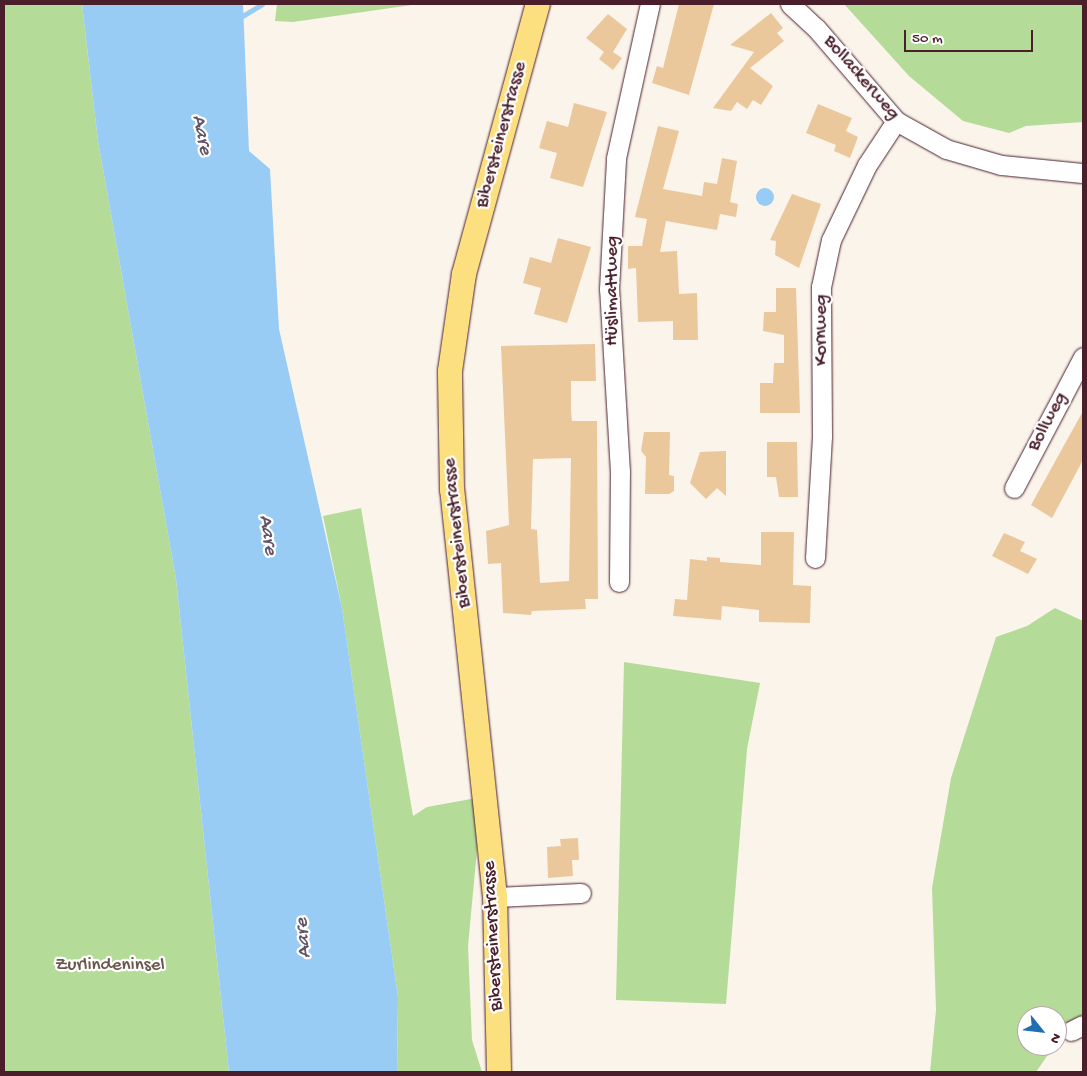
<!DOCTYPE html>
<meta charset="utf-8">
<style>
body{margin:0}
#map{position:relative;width:1087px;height:1076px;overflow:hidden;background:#fbf4eb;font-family:"Gochi Hand",sans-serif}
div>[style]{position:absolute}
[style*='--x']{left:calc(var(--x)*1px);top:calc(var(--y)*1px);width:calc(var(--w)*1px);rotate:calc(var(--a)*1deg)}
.green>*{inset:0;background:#b4dc98}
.water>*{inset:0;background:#98ccf5}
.round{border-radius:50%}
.stream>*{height:5px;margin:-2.5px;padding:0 2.5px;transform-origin:2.5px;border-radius:2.5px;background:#98ccf5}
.building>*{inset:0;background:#ebc89c}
.roads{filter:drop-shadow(0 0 1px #4a1f2b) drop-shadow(0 0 1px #4a1f2b)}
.minor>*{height:19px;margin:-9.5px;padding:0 9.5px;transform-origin:9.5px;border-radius:9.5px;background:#fff}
.major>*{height:24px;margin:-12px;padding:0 12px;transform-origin:12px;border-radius:12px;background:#fce080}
span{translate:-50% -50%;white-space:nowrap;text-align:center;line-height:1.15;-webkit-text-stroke:4.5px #fff;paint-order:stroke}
.street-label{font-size:19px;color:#4a1f2b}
.park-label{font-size:19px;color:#6a584c}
.water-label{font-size:20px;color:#615368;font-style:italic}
.frame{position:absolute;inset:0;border:5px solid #4a1f2b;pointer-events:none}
.north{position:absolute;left:1017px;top:1006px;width:50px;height:50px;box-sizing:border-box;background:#fff;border:1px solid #b7a5aa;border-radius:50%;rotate:119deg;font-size:14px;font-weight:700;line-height:20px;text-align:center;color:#4a1f2b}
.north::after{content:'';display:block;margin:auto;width:18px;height:22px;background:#1f6fb2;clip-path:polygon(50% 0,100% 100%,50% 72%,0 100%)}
.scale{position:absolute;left:904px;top:30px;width:129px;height:22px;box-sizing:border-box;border:2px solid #4a1f2b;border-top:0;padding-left:6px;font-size:15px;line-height:18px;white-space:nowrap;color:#4a1f2b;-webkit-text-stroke:4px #fff;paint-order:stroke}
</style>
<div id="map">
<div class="green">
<i style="clip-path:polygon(4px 4px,82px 4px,98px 141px,176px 579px,229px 1072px,4px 1072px)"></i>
<i style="clip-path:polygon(277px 4px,419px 4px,293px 22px,275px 21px)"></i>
<i style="clip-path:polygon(844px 4px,1083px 4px,1083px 122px,1026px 126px,1009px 133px,963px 121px,909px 76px)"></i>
<i style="clip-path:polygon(361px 508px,413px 816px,427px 807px,482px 797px,468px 946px,472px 1040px,482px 1072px,397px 1072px,398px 997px,342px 608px,323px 516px)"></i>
<i style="clip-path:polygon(1055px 608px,1083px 621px,1083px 1022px,1057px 1043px,1057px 1016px,1027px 1016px,1027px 1046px,1054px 1046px,1036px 1072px,930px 1072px,936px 1010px,932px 888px,951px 778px,996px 637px,1027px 626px)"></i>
<i style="clip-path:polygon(624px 662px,760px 683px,747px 749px,726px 1004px,616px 1000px)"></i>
</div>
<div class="water">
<i style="clip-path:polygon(82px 4px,243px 4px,249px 151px,270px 169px,279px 329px,342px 608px,398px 997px,397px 1072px,229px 1072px,176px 579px,98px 141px)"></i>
<i class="round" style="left:756px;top:188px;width:18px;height:18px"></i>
</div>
<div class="stream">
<i style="--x:239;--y:18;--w:27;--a:-31"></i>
</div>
<div class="building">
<i style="clip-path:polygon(679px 4px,714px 4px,689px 95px,652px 83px,657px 66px,663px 68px)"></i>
<i style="clip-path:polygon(771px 13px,783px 28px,777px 33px,784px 41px,750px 68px,773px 86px,761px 105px,753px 100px,747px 109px,737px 102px,731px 111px,713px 108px,754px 52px,730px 45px)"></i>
<i style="clip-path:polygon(608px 14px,627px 29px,613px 52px,622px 58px,613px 70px,599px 59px,604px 52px,586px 38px)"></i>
<i style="clip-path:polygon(574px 103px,607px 112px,583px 187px,550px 178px,557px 153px,539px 148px,547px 121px,568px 127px)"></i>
<i style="clip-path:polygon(818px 104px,852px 118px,846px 131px,858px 137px,850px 158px,834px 151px,836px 145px,806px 133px)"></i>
<i style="clip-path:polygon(658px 126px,679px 131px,663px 189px,702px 196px,704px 182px,717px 184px,722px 158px,737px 161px,730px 202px,738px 204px,736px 217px,720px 214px,717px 230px,666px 221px,660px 252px,677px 251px,679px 294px,697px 293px,698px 340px,673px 340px,673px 321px,638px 322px,636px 268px,628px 269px,628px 246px,642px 246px,647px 219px,635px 217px)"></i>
<i style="clip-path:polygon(792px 194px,821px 204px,799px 268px,775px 255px,776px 241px,770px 240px)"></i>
<i style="clip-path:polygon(558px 238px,591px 247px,567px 323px,534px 314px,541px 288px,523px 283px,530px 257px,551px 263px)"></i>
<i style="clip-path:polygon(776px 288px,796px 288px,800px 413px,760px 413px,760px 383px,773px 383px,774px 363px,784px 363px,784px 335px,763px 331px,764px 312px,776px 312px)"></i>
<i style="clip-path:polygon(evenodd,595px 344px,596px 381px,571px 381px,571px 411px,572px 421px,597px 421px,598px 599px,585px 599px,586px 609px,532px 611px,531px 615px,503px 613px,501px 563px,488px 564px,486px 531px,509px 525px,501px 346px,595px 344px,571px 458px,569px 581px,540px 583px,537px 530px,531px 529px,533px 459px,571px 458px)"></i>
<i style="clip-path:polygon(1083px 411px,1083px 460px,1052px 518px,1031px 505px)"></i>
<i style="clip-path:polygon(644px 432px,670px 432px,669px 475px,674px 476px,674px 491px,669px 494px,645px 494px,646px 457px,641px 451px)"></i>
<i style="clip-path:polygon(767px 442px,797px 442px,798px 497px,779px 497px,776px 477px,767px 477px)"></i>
<i style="clip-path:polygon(726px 451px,726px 496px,717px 488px,706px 499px,690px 483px,700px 452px)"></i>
<i style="clip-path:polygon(761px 532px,794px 532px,793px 585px,811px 586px,810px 623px,759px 622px,759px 610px,722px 606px,721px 620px,673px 616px,675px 599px,687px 600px,690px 559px,707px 561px,707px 557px,720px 558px,720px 562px,761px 565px)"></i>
<i style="clip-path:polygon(1004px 533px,1025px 542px,1020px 551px,1037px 559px,1028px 574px,992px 556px)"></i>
<i style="clip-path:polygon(578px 838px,579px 860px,572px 860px,573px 876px,548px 878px,547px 847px,561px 846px,560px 839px)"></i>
</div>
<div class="roads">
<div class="minor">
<i style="--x:790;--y:4;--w:35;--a:43"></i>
<i style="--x:816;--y:28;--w:123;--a:49.3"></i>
<i style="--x:896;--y:121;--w:57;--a:29.2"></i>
<i style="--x:946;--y:149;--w:57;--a:16.2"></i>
<i style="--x:1001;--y:165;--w:82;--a:5.6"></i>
<i style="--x:1014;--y:488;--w:148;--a:-62.2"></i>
<i style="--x:815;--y:558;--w:122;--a:-86.7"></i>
<i style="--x:822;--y:436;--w:149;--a:-90.4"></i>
<i style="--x:821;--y:287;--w:48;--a:-78"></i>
<i style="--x:831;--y:240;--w:83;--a:-64.4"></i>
<i style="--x:867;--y:165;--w:53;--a:-56.6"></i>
<i style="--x:619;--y:582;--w:110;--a:-89.5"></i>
<i style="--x:620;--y:472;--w:183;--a:-93.4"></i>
<i style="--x:609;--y:289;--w:131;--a:-86.9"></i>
<i style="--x:616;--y:158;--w:158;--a:-77.6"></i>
<i style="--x:495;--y:897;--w:86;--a:-2.7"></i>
<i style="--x:1071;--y:1031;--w:13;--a:-27"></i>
</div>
<div class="major">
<i style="--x:499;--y:1072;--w:175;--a:-91.3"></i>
<i style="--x:495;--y:897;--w:409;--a:-96"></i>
<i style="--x:452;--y:490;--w:119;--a:-91"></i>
<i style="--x:450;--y:371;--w:98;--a:-81.8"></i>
<i style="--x:464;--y:274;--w:280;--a:-74.7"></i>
</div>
</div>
<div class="street-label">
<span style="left:861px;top:78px;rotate:49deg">Bollackerweg</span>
<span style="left:502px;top:135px;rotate:-75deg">Bibersteinerstrasse</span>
<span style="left:613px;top:291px;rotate:-90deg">Hüslimattweg</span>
<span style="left:822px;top:330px;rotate:-90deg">Kornweg</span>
<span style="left:1048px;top:422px;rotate:-62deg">Bollweg</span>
<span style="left:458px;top:533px;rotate:-96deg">Bibersteinerstrasse</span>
<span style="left:494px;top:936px;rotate:-93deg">Bibersteinerstrasse</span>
</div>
<div class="park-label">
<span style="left:110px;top:966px">Zurlindeninsel</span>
</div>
<div class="water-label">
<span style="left:201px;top:135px;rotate:78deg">Aare</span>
<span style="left:267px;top:535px;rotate:81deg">Aare</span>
<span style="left:304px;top:938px;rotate:-95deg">Aare</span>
</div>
<div class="frame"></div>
<div class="north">N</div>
<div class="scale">50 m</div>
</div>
